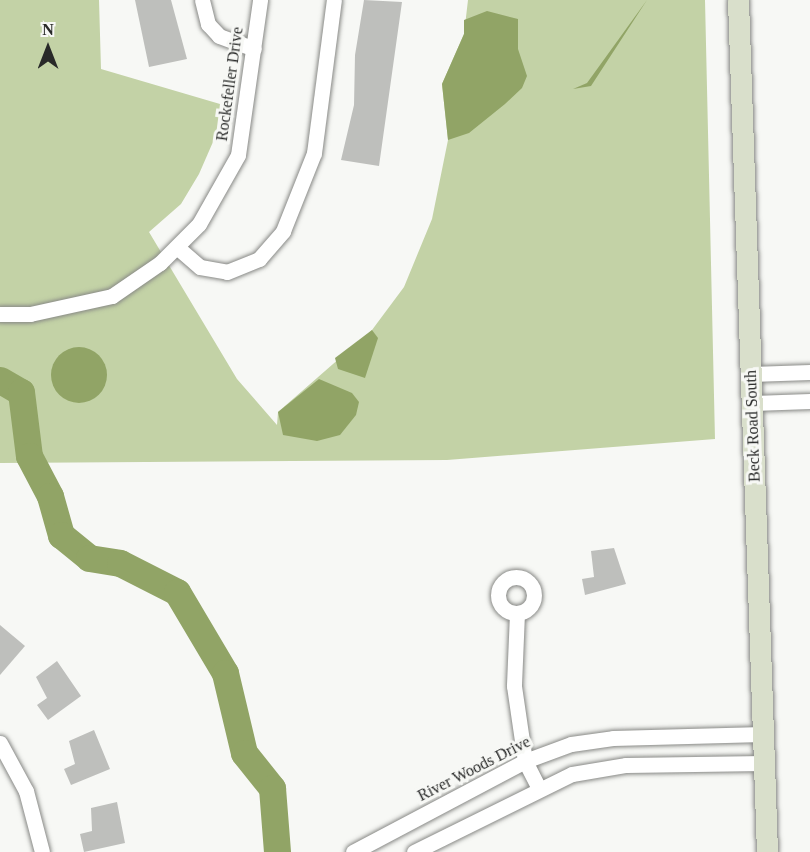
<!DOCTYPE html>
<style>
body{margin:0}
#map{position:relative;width:810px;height:852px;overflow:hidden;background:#f7f8f5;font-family:"Times New Roman",serif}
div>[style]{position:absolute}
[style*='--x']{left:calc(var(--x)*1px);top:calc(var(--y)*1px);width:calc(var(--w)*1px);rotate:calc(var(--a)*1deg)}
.green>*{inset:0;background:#c3d2a6}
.water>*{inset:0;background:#91a466}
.round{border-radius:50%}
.river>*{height:27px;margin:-13.5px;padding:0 13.5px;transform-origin:13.5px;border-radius:13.5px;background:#91a466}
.building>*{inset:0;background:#bebfbc}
.roads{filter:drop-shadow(0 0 2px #888986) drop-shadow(0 0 2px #888986)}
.street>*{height:15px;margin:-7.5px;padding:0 7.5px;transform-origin:7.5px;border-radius:7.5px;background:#fff}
.street>.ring{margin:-7.5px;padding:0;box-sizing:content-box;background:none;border:15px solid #fff;border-radius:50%}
.secondary>*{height:21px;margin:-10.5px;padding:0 10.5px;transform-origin:10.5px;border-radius:10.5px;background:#d9dfcb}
span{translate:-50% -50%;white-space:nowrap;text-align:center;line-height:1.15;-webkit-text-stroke:6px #f7f8f5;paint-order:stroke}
.street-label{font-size:16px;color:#292a29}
.north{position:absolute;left:18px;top:18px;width:60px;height:60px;-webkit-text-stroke:4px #f7f8f5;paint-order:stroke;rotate:0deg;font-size:16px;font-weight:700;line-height:24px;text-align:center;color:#292a29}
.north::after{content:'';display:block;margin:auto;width:21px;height:27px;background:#292a29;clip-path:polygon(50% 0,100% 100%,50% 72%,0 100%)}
</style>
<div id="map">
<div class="green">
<i style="clip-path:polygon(0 0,99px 0,101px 69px,220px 104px,216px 135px,199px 174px,181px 204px,149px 232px,237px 379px,277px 425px,278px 412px,372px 330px,404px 287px,432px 219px,448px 140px,442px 84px,464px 34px,468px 0,705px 0,715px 439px,447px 460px,0 463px)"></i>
</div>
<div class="water">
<i style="clip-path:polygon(647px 0,591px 86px,573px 89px,587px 83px)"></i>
<i style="clip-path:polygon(487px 11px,518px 19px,518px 49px,527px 76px,522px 88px,505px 104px,469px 133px,448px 140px,442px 84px,464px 34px,464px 20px)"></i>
<i style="clip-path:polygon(372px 330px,378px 338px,365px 378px,338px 369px,335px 358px)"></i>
<i class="round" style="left:51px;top:347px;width:56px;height:56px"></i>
<i style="clip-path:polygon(319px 379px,352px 393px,359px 402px,356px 415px,340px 435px,317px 441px,283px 435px,278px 412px)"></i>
</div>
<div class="river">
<i style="--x:0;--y:380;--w:24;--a:30"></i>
<i style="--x:21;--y:392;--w:64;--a:82.9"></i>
<i style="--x:29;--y:456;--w:45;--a:62.3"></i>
<i style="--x:50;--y:496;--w:41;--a:74.2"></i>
<i style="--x:61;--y:535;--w:36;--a:39"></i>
<i style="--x:89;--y:558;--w:31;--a:9"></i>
<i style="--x:120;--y:563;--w:64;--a:27"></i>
<i style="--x:177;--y:592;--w:94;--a:59.3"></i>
<i style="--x:225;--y:673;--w:82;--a:76.6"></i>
<i style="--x:244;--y:753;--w:45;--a:51.3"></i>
<i style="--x:272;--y:788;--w:64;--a:85.5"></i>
</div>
<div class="building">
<i style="clip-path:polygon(135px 0,171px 0,187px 59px,149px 67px)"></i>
<i style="clip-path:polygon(364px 0,402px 2px,379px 166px,341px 160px,354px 105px,355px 55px)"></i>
<i style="clip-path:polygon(614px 548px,626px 584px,585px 595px,582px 579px,594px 577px,591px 551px)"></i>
<i style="clip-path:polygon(0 625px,25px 646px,0 675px)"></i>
<i style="clip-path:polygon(57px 661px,81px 696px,48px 720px,37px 705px,47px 698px,36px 677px)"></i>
<i style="clip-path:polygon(94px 730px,110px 769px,71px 785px,64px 769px,75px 764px,69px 741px)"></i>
<i style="clip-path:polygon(117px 802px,125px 843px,84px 852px,80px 834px,92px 831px,91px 808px)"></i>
</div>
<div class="roads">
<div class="street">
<i style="--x:202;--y:0;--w:25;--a:76"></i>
<i style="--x:208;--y:24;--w:16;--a:47"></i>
<i style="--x:219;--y:36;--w:37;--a:20"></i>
<i style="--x:178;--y:248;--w:29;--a:41"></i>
<i style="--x:200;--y:267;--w:27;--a:10"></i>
<i style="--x:227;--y:272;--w:35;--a:-22"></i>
<i style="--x:259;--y:259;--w:37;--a:-49"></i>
<i style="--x:283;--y:231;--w:84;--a:-68.3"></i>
<i style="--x:314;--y:153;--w:154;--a:-82.6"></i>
<i style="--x:0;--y:314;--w:30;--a:0"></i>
<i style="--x:30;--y:314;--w:84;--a:-12.4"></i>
<i style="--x:112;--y:296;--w:58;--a:-34.5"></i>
<i style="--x:160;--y:263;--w:55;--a:-45"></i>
<i style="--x:199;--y:224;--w:79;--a:-60.5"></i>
<i style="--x:238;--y:155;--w:157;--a:-81.9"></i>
<i style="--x:751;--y:374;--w:59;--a:-1.9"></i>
<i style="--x:753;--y:403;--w:57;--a:-2"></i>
<i class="ring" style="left:498px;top:577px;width:21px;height:21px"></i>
<i style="--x:517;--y:613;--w:73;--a:92.4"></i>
<i style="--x:514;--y:686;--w:76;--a:81.7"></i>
<i style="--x:525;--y:761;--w:29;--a:63"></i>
<i style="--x:0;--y:743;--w:55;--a:61.6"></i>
<i style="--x:26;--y:791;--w:63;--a:75.3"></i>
<i style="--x:353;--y:852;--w:195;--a:-27.9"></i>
<i style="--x:525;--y:761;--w:49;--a:-20.3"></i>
<i style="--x:571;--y:744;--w:42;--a:-8.1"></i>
<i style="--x:613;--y:738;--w:150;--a:-1.5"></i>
<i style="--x:414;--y:852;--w:176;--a:-26.3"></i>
<i style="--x:572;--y:774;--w:55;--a:-9.5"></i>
<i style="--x:626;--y:765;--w:138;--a:-0.8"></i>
</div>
<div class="secondary">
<i style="--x:738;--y:0;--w:852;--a:88.05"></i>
</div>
</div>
<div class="street-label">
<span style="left:230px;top:84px;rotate:-82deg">Rockefeller Drive</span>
<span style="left:753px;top:426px;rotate:-92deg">Beck Road South</span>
<span style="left:474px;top:769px;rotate:-27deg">River Woods Drive</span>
</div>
<div class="north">N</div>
</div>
